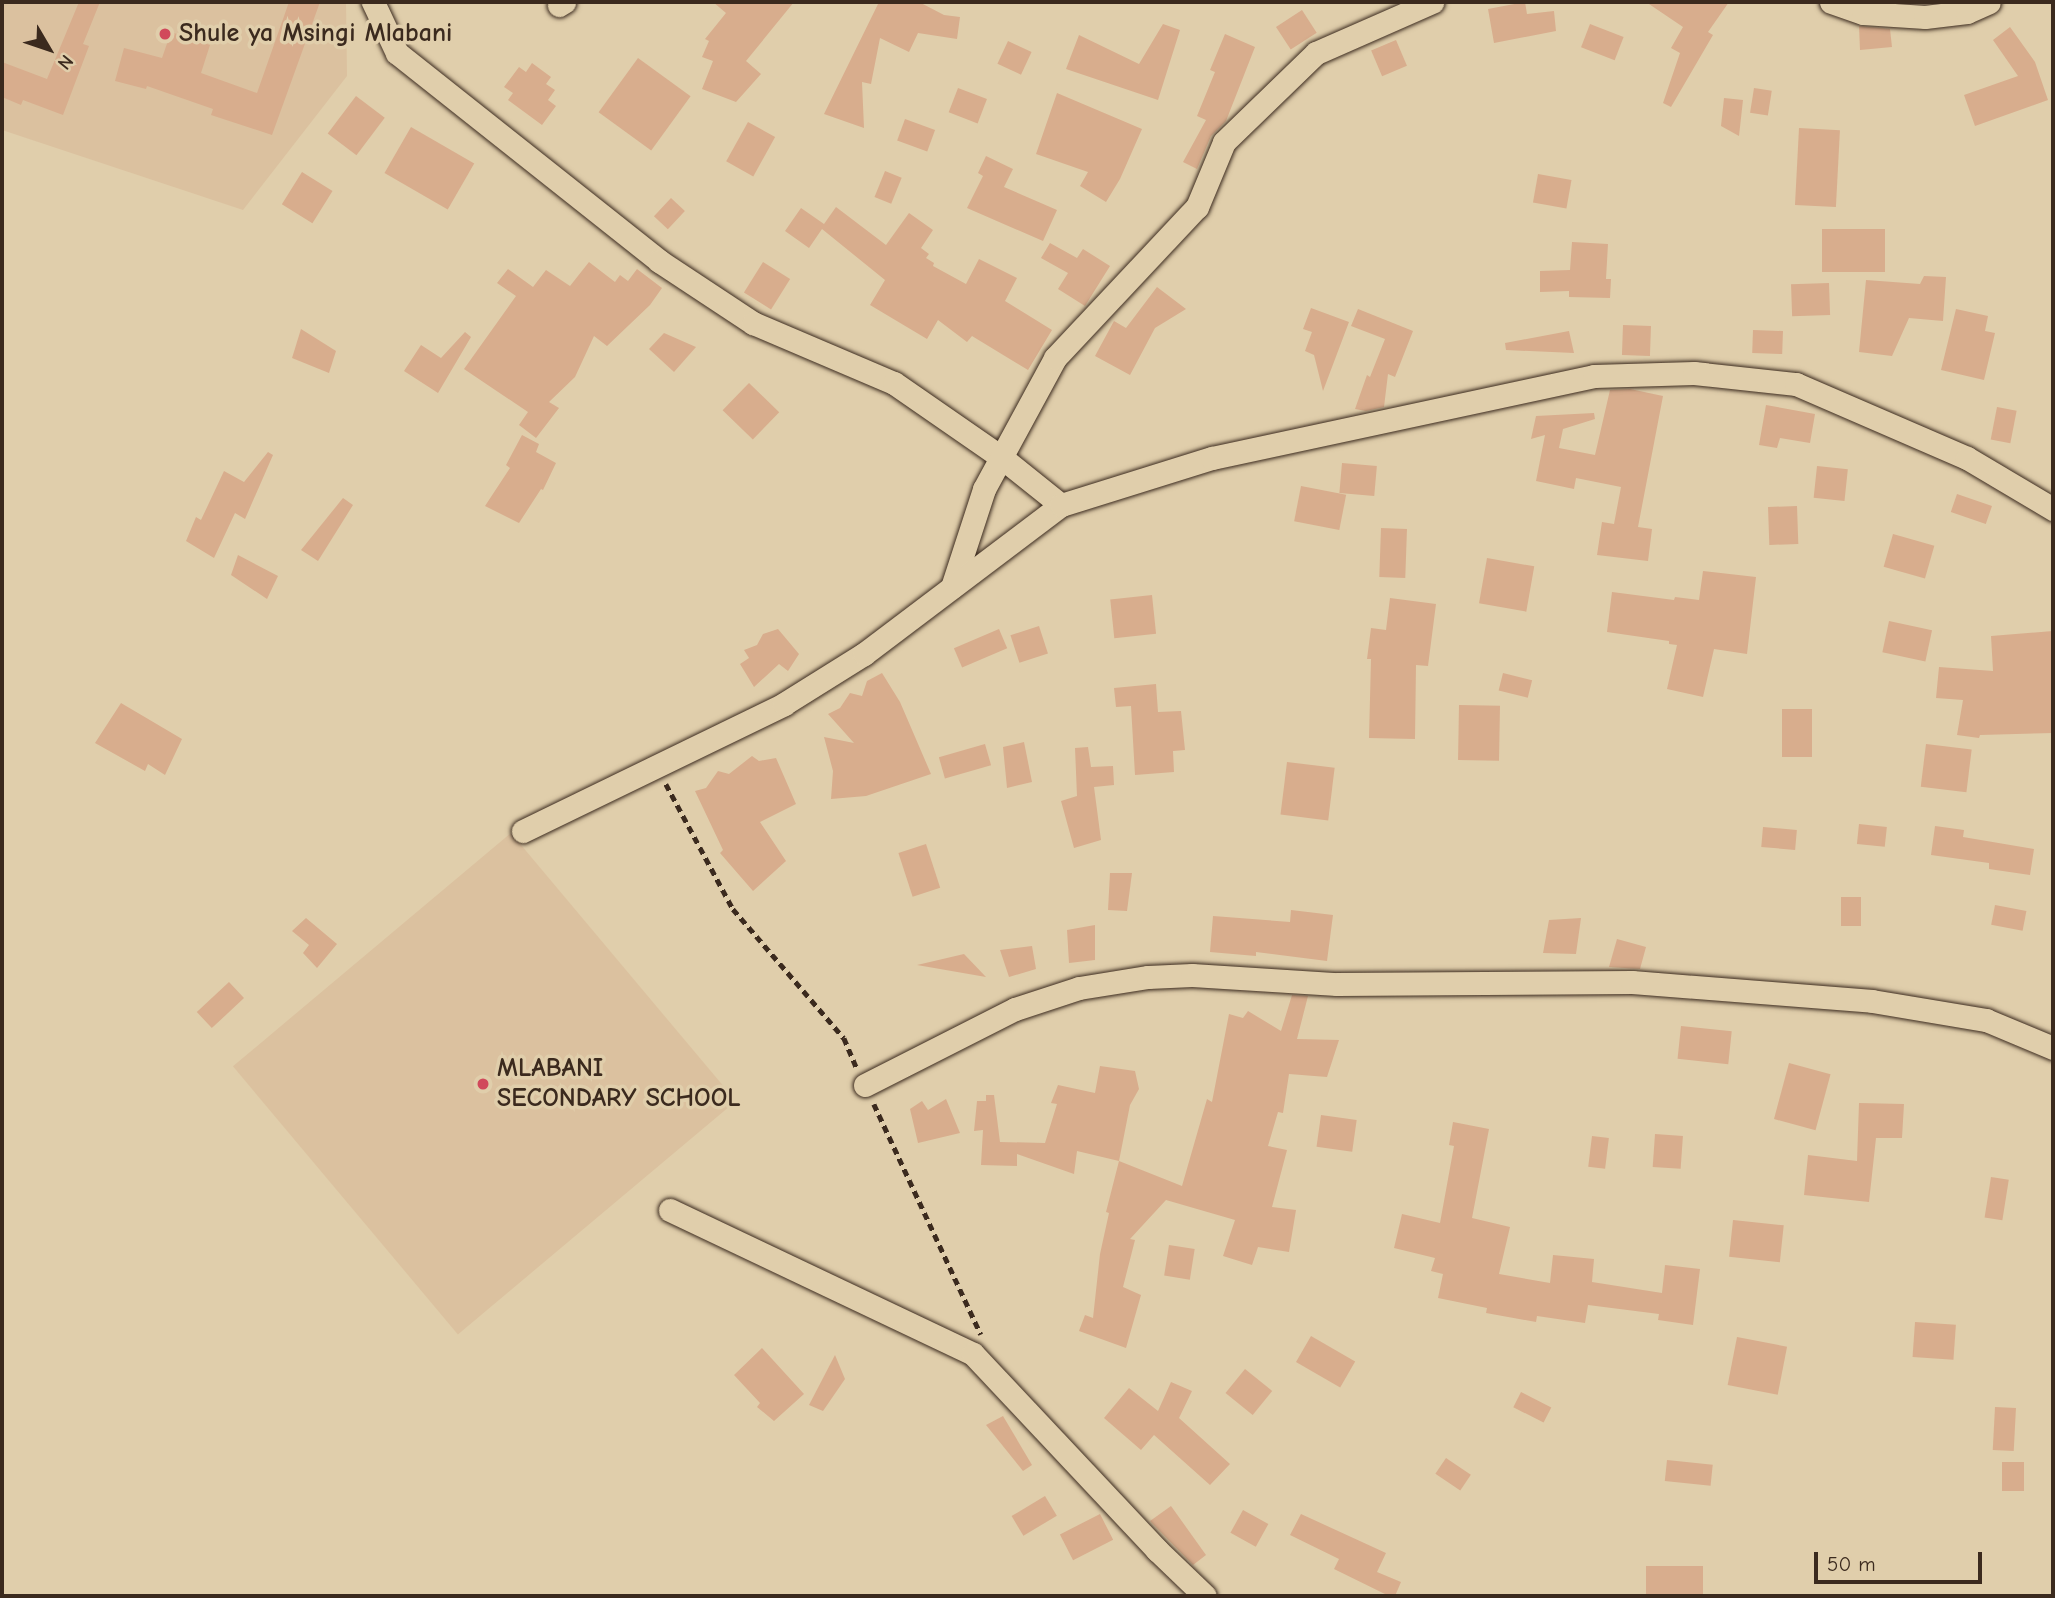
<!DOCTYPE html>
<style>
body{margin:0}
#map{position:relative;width:2055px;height:1598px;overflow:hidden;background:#e0ceab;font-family:"Comic Neue",sans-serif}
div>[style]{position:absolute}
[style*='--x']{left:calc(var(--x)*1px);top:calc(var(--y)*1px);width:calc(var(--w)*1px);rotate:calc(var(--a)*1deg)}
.built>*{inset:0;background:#dbc19f;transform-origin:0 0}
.building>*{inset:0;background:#d8ad8d;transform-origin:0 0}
.path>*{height:4.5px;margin-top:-2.25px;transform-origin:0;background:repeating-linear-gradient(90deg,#3b2a1e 0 7px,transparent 0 12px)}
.roads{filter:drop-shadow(0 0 2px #3b2a1e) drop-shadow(0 0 2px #3b2a1e)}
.street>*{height:23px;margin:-11.5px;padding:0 11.5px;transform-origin:11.5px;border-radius:11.5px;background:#e0ceab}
.dots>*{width:19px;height:19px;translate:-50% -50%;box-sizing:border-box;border:4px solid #e0ceab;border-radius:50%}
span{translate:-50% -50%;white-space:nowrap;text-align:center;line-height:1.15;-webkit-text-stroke:7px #e0ceab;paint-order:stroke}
.poi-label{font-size:26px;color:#3b2a1e;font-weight:700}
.left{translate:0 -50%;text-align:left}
.frame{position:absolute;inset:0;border:4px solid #3b2a1e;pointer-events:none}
.north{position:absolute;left:14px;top:14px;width:70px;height:70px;-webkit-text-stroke:5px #e0ceab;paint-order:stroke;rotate:129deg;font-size:19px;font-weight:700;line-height:28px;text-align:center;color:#3b2a1e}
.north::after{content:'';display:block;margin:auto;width:24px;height:32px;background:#3b2a1e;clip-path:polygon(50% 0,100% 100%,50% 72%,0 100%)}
.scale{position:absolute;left:1814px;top:1552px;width:168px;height:32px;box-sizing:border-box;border:4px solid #3b2a1e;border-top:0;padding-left:9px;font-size:21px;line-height:24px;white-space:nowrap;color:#3b2a1e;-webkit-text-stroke:5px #e0ceab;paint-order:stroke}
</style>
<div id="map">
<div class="built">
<i style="clip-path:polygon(2px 2px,346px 2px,347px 76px,243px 210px,2px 130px)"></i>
<i style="left:511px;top:833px;width:350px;height:363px;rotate:50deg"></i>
</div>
<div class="building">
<i style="clip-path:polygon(79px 2px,100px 2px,83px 44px,89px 46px,63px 115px,23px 100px,21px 105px,2px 97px,2px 62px,47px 79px)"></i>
<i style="clip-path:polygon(289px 2px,320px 2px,272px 135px,211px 115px,213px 109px,147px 86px,146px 89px,115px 81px,124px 48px,162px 58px,171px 32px,210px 45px,201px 73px,257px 93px)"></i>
<i style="clip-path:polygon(713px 2px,794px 2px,746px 61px,761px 74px,736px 102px,702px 89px,713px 61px,702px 57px,709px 41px,705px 39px,726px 13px)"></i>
<i style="clip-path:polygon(879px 2px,919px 2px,944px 15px,960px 17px,957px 39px,918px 33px,909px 52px,880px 38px,871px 84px,862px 82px,864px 128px,824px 114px)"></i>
<i style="clip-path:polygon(1525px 2px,1527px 14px,1554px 11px,1556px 31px,1494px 43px,1488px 9px)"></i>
<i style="clip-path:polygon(1646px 2px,1729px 2px,1708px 32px,1713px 35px,1671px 107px,1663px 103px,1680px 53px,1671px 48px,1683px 27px)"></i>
<i style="left:1302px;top:10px;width:27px;height:31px;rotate:57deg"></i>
<i style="clip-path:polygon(1163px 24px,1180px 30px,1158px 100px,1066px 69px,1079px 35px,1139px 64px)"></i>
<i style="left:1590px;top:24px;width:36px;height:25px;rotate:21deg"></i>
<i style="clip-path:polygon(1859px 26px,1890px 29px,1892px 47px,1860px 50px)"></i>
<i style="clip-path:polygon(2010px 27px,2035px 62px,2048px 100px,1975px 126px,1964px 95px,2018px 76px,1993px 40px)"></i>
<i style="clip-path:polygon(1225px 34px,1255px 47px,1226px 121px,1211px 136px,1197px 169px,1183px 162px,1206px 120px,1197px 116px,1215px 72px,1210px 70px)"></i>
<i style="left:1396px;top:40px;width:28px;height:27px;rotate:67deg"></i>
<i style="left:1008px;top:41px;width:26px;height:25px;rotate:25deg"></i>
<i style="left:638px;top:58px;width:65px;height:67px;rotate:36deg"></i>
<i style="clip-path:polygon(532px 63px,551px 77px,546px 84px,555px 90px,548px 100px,556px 106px,542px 125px,508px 100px,513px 93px,504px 87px,519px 67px,526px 72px)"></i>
<i style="left:958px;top:88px;width:31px;height:26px;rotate:21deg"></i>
<i style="left:1754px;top:88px;width:18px;height:25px;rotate:9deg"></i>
<i style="clip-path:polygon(1057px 93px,1142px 129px,1120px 179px,1106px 202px,1080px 186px,1088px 172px,1036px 154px)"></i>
<i style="left:356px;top:96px;width:36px;height:47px;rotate:37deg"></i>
<i style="clip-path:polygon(1724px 98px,1743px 100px,1739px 136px,1721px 126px)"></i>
<i style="left:905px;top:119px;width:32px;height:23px;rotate:20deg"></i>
<i style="left:748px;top:122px;width:31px;height:45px;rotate:29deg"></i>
<i style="left:411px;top:127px;width:73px;height:53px;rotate:30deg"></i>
<i style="left:1799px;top:128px;width:41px;height:77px;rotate:3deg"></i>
<i style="clip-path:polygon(986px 156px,1013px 169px,1004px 187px,1057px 210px,1043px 241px,967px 208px,983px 176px,978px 173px)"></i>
<i style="left:885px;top:171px;width:18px;height:28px;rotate:22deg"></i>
<i style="left:302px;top:172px;width:36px;height:38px;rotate:32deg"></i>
<i style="left:1538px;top:174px;width:34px;height:29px;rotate:10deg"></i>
<i style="left:671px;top:198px;width:19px;height:25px;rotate:43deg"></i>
<i style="clip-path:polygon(836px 207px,886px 245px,909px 213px,933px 230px,921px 248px,929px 254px,926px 258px,934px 263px,933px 266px,966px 284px,979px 259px,1017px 278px,1005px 301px,1052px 330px,1028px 370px,972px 336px,967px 342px,938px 320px,927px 339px,870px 305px,885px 280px,822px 229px,809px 248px,785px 231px,801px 208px,824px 224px)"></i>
<i style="left:1822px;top:229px;width:63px;height:43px"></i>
<i style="clip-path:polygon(1572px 242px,1608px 244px,1606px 279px,1611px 279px,1610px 298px,1569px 297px,1569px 291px,1540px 292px,1540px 271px,1570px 270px)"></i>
<i style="clip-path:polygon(1050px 243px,1077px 258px,1083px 249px,1110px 266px,1085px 306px,1058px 289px,1068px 273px,1041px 258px)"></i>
<i style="clip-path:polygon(589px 262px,615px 282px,620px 275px,628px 281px,637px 269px,662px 288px,650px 305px,607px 346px,594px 336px,575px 377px,549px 402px,559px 408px,536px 438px,519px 425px,528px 412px,464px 369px,516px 296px,497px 283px,508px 269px,533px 287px,546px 270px,570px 286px)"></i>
<i style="left:763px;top:262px;width:32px;height:36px;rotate:32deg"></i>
<i style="clip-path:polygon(1924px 276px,1946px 277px,1943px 321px,1909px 318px,1892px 356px,1859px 352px,1866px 280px,1920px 284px)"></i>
<i style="left:1829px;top:283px;width:32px;height:38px;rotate:88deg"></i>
<i style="clip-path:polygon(1157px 287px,1186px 309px,1155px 328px,1130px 375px,1095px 356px,1114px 321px,1126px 328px)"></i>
<i style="clip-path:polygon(1311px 308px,1349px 322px,1323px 391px,1314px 355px,1305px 351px,1312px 332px,1303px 329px)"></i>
<i style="clip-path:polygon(1358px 309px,1413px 331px,1395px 377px,1388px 374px,1384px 407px,1366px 411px,1355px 409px,1367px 375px,1370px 377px,1385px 339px,1351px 326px)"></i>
<i style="clip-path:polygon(1956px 309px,1988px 316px,1985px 331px,1995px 333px,1984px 380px,1941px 370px)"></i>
<i style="left:1623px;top:325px;width:28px;height:30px;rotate:2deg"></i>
<i style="clip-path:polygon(301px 329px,336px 351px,329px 373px,292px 358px)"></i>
<i style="left:1753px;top:330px;width:30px;height:23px;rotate:2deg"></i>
<i style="clip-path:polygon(1569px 331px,1574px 353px,1506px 350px,1505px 343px)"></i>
<i style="clip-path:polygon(465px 332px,471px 337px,438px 393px,404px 371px,421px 345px,441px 358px)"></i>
<i style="clip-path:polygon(664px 333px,696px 347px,674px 372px,649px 349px)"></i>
<i style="left:749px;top:383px;width:42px;height:38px;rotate:44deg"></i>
<i style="clip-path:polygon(1630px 389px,1663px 396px,1638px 527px,1652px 529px,1648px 561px,1597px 555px,1602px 522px,1614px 524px,1621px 487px,1576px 478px,1574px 489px,1536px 481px,1545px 435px,1531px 439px,1536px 416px,1594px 413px,1595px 419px,1563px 429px,1559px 448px,1595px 455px,1610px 390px)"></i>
<i style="clip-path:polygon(1766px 405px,1815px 414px,1810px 443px,1780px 438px,1777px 448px,1759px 445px)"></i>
<i style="left:1997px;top:407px;width:20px;height:33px;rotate:11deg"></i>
<i style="clip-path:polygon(522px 435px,539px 444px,536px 452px,556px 463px,543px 490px,541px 489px,519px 523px,485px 506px,510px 468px,506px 465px)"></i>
<i style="clip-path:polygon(268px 452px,273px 455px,245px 519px,235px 513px,214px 558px,186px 541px,196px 517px,201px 520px,224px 471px,244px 482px)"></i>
<i style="left:1342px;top:463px;width:35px;height:30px;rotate:5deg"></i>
<i style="left:1817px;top:466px;width:31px;height:32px;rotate:6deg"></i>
<i style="left:1301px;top:486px;width:46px;height:36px;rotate:11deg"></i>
<i style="left:1957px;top:494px;width:37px;height:19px;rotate:19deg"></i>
<i style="clip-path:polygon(343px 498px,353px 505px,318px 561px,301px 550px)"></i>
<i style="left:1797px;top:506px;width:38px;height:29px;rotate:88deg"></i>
<i style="left:1381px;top:528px;width:26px;height:49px;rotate:2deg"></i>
<i style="left:1893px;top:534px;width:43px;height:34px;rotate:16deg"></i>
<i style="clip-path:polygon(238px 555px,278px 576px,267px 599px,231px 575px)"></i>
<i style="left:1487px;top:558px;width:48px;height:46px;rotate:10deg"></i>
<i style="clip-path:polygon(1703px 571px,1756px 577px,1747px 654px,1714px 649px,1703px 697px,1667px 689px,1677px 645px,1669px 644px,1669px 641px,1607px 632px,1612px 592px,1674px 600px,1675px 597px,1699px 600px)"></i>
<i style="left:1152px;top:595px;width:39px;height:42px;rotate:84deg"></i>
<i style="clip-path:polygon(1390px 598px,1436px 604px,1428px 666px,1416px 665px,1415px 739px,1369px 738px,1371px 659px,1367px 659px,1371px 628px,1386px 630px)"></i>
<i style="left:1889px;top:621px;width:44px;height:32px;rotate:12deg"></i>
<i style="left:1039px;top:626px;width:29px;height:30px;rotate:72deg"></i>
<i style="clip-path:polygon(778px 629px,799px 654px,788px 671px,779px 664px,754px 687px,740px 664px,749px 658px,744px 650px,757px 645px,763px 634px)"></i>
<i style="left:999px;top:629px;width:21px;height:49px;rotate:67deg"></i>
<i style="clip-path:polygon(2053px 631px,2053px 733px,1980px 735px,1979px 738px,1957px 735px,1963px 700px,1936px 698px,1939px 667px,1993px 671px,1991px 636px)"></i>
<i style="clip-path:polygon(882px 673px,900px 702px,931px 774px,866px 796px,831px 799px,833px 771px,824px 737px,854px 743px,828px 714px,840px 708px,850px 693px,862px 696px,867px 681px)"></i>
<i style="left:1503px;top:673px;width:30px;height:18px;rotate:14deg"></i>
<i style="clip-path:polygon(1156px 684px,1158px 712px,1181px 711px,1185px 750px,1173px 751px,1174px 772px,1135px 775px,1131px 706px,1116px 707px,1114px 688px)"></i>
<i style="clip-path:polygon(121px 703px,182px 739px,165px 775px,148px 764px,145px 771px,95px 743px)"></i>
<i style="left:1459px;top:705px;width:41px;height:55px;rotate:1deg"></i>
<i style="left:1782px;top:709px;width:30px;height:48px"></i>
<i style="clip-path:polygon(1024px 742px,1032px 782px,1007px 788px,1003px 747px)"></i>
<i style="left:985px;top:744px;width:22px;height:48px;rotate:74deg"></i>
<i style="left:1926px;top:744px;width:46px;height:43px;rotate:7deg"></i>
<i style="clip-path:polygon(1088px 747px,1091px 767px,1113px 766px,1114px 785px,1094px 787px,1101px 840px,1074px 848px,1061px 801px,1077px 796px,1075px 748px)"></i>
<i style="clip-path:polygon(752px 756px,759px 761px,776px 758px,796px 804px,760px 822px,786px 861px,753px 891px,720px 853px,723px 850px,695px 791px,706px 788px,718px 771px,729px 774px)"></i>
<i style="left:1287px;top:762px;width:48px;height:53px;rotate:7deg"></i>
<i style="left:1859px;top:824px;width:28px;height:20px;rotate:6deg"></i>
<i style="clip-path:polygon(1935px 826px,1964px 830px,1963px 837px,2034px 849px,2030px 875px,1989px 869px,1989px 863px,1931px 855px)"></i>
<i style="left:1763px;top:827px;width:34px;height:20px;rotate:5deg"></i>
<i style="left:926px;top:844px;width:46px;height:29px;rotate:72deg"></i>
<i style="clip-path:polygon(1110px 873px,1132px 873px,1127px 911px,1108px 910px)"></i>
<i style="left:1841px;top:897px;width:20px;height:29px"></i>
<i style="left:1995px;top:905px;width:32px;height:20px;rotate:11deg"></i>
<i style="clip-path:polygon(1291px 910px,1333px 915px,1327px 961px,1256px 952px,1256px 956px,1210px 952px,1213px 916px,1290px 922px)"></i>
<i style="clip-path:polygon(306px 918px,337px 944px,317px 968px,303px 953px,309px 945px,292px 931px)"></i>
<i style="clip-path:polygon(1581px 918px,1576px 954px,1543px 953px,1549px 920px)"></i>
<i style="clip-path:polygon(1095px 925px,1095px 960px,1069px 963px,1067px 930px)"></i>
<i style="clip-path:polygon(1617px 939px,1646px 947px,1640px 969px,1609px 967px)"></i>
<i style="clip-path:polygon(1032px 946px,1036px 969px,1009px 977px,1000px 950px)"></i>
<i style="clip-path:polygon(964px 954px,986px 977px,917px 965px)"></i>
<i style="left:229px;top:982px;width:22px;height:44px;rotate:47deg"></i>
<i style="clip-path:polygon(1292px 995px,1308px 996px,1297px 1039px,1339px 1040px,1327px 1077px,1289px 1074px,1283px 1113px,1278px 1112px,1268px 1146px,1287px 1150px,1272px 1207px,1296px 1210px,1289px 1252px,1258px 1247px,1252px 1265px,1223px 1256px,1235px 1220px,1166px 1200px,1130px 1239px,1135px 1240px,1123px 1287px,1141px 1295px,1126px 1348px,1079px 1331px,1085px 1315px,1093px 1318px,1100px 1254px,1109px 1213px,1106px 1212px,1119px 1161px,1182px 1186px,1207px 1099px,1212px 1102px,1229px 1014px,1243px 1018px,1248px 1011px,1281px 1031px)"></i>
<i style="left:1681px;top:1026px;width:51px;height:33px;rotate:6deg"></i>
<i style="left:1789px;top:1063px;width:43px;height:58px;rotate:15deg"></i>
<i style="clip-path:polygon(1100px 1066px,1135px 1071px,1139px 1089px,1130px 1105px,1119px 1161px,1077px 1151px,1074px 1174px,1017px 1154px,1017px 1166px,981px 1165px,983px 1130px,974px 1131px,977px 1101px,986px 1101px,986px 1095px,994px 1095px,1000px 1142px,1045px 1143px,1057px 1104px,1051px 1103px,1058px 1085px,1095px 1093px)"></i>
<i style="clip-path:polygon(946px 1099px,960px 1133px,918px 1143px,910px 1109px,922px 1101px,928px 1110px)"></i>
<i style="clip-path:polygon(1859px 1103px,1904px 1104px,1902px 1138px,1876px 1138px,1869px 1202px,1804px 1195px,1808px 1155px,1857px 1161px)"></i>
<i style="left:1321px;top:1115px;width:36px;height:32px;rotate:8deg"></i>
<i style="clip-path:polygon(1453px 1122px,1489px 1129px,1472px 1218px,1510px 1227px,1499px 1274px,1550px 1283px,1553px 1255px,1594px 1259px,1592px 1282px,1662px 1293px,1665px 1265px,1700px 1269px,1693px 1325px,1658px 1320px,1659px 1314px,1588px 1305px,1585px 1323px,1537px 1316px,1536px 1322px,1486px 1313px,1487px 1308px,1438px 1298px,1443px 1274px,1431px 1271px,1435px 1258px,1394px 1248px,1402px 1214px,1440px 1223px,1454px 1146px,1449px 1145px)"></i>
<i style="left:1655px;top:1134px;width:28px;height:33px;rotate:4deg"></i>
<i style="left:1592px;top:1136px;width:17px;height:31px;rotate:7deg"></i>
<i style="left:1991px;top:1177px;width:18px;height:41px;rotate:9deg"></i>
<i style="left:1733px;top:1220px;width:51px;height:37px;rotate:6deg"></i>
<i style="left:1169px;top:1245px;width:26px;height:31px;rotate:9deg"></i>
<i style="left:1915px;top:1322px;width:41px;height:35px;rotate:4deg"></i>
<i style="left:1311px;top:1336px;width:51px;height:30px;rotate:30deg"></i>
<i style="left:1737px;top:1337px;width:51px;height:49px;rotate:11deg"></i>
<i style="clip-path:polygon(762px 1348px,804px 1394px,774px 1421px,757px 1407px,760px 1403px,734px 1375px)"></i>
<i style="clip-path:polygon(835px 1355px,845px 1379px,823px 1411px,809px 1405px)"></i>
<i style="left:1245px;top:1369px;width:35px;height:31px;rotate:39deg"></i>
<i style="clip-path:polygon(1171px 1382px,1192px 1391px,1179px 1418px,1230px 1464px,1210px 1485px,1154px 1435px,1141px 1450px,1104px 1418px,1129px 1388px,1158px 1411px)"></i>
<i style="left:1521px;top:1392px;width:34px;height:17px;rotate:27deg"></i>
<i style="left:1995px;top:1407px;width:21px;height:43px;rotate:3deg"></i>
<i style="clip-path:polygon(1003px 1416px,1032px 1465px,1023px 1471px,986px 1425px)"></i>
<i style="left:1446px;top:1458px;width:30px;height:19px;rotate:34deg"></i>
<i style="left:1667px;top:1460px;width:46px;height:21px;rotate:6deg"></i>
<i style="left:2002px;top:1462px;width:22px;height:29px"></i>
<i style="left:1045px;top:1496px;width:23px;height:39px;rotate:59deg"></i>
<i style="clip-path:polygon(1171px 1506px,1206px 1555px,1193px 1565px,1150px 1521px)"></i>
<i style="left:1243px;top:1510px;width:29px;height:26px;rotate:29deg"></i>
<i style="left:1100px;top:1514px;width:29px;height:45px;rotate:63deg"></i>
<i style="clip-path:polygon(1301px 1514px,1386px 1553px,1377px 1572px,1401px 1582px,1395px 1596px,1389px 1596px,1334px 1569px,1339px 1559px,1290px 1535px)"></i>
<i style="left:1703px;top:1566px;width:30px;height:57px;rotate:90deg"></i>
</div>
<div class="path">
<i style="--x:666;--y:784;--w:142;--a:61.8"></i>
<i style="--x:733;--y:909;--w:170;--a:49.3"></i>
<i style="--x:844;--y:1038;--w:33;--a:67"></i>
<i style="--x:874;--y:1104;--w:254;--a:65.1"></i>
</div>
<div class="roads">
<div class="street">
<i style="--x:373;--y:2;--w:56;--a:64.8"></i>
<i style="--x:397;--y:53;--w:335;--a:38.4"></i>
<i style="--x:659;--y:261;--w:113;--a:33.4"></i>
<i style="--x:753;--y:323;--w:153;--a:23.1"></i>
<i style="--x:894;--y:383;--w:130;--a:34.7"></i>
<i style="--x:1001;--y:457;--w:77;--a:38.7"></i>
<i style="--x:1831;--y:2;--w:34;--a:19"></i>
<i style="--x:1863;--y:13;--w:62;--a:3.7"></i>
<i style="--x:1925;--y:17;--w:42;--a:-6.8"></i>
<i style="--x:1967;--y:12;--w:24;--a:-24"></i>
<i style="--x:559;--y:5;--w:6;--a:-31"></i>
<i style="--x:952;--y:587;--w:103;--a:-71.9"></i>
<i style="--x:984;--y:489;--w:149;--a:-61.5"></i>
<i style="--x:1055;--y:358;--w:207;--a:-46.8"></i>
<i style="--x:1197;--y:207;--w:70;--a:-67.4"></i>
<i style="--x:1224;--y:142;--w:128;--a:-44.1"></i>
<i style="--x:1316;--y:53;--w:127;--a:-23.7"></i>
<i style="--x:523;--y:831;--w:290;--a:-25.9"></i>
<i style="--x:784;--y:704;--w:94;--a:-32"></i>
<i style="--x:864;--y:654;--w:247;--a:-37.1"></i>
<i style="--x:1061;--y:505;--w:158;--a:-17.3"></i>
<i style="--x:1212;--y:458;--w:391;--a:-12.1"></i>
<i style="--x:1594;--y:376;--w:100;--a:-1.7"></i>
<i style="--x:1694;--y:373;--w:103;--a:6.2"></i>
<i style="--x:1796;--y:384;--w:186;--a:23.4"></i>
<i style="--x:1967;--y:458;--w:100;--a:30.7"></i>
<i style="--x:865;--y:1085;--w:168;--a:-26.9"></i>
<i style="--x:1015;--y:1009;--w:67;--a:-18.2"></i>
<i style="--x:1079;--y:988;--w:70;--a:-9.1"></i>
<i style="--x:1148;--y:977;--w:44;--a:-2.6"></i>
<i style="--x:1192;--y:975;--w:145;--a:3.6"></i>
<i style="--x:1337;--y:984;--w:295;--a:-0.4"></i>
<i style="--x:1632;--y:982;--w:241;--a:4.5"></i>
<i style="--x:1872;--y:1001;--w:116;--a:9.5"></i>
<i style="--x:1986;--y:1020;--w:73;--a:22.7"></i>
<i style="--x:670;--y:1210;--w:335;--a:25.4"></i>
<i style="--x:973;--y:1354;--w:269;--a:46.8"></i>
<i style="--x:1157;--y:1550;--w:66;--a:43.8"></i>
</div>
</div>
<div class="dots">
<i style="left:165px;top:34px;background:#d1495b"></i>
<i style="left:483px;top:1084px;background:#d1495b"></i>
</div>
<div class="poi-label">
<span class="left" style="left:179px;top:34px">Shule ya Msingi Mlabani</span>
<span class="left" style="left:497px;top:1084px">MLABANI<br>SECONDARY SCHOOL</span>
</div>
<div class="frame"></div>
<div class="north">N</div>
<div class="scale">50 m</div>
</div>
